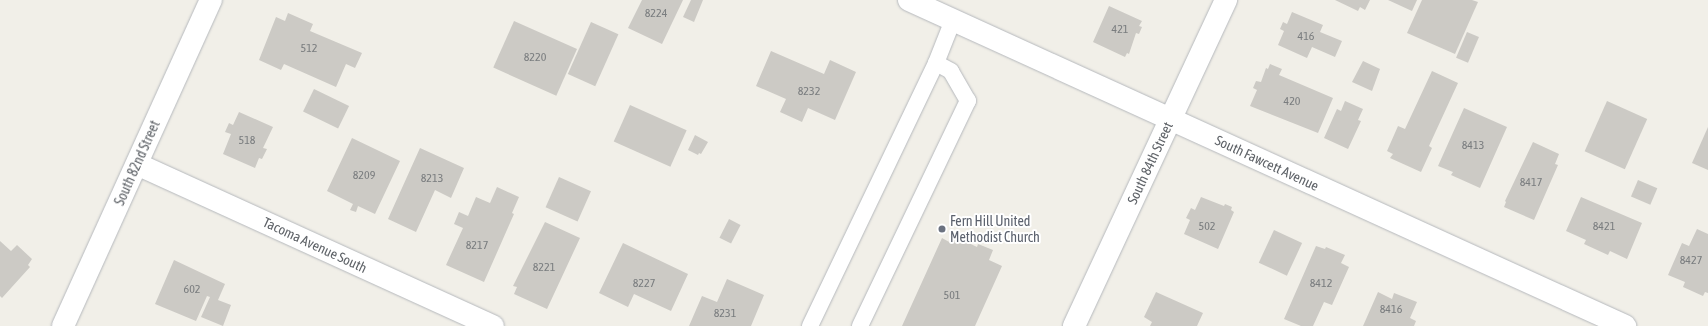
<!DOCTYPE html>
<style>
body{margin:0}
#map{position:relative;width:1708px;height:326px;overflow:hidden;background:#f1efe8;font-family:"Asap Condensed",sans-serif}
div>[style]{position:absolute}
[style*='--x']{left:calc(var(--x)*1px);top:calc(var(--y)*1px);width:calc(var(--w)*1px);rotate:calc(var(--a)*1deg)}
.building>*{inset:0;background:#cccac5;transform-origin:0 0}
.roads{filter:drop-shadow(0 0 1px #b5b8bc) drop-shadow(0 0 1px #b5b8bc)}
.lane>*{height:16px;margin:-8px;padding:0 8px;transform-origin:8px;border-radius:8px;background:#fff}
.street>*{height:22px;margin:-11px;padding:0 11px;transform-origin:11px;border-radius:11px;background:#fff}
.secondary>*{height:22px;margin:-11px;padding:0 11px;transform-origin:11px;border-radius:11px;background:#fff}
.dots>*{width:11px;height:11px;translate:-50% -50%;box-sizing:border-box;border:2px solid #fff;border-radius:50%}
span{translate:-50% -50%;white-space:nowrap;text-align:center;line-height:1.15;-webkit-text-stroke:4px #fff;paint-order:stroke}
.number-label{font-size:12px;color:#7a7d7f}
.number-label span{-webkit-text-stroke-width:0}
.street-label{font-size:14px;color:#5f6368}
.worship-label{font-size:14px;color:#5b616d}
.left{translate:0 -50%;text-align:left}
</style>
<div id="map">
<div class="building">
<i style="clip-path:polygon(642px 0,683px 0,662px 44px,628px 28px)"></i>
<i style="clip-path:polygon(691px 0,703px 0,694px 22px,683px 17px)"></i>
<i style="clip-path:polygon(1335px 0,1370px 0,1365px 10px,1360px 7px,1358px 11px)"></i>
<i style="clip-path:polygon(1388px 0,1417px 0,1412px 11px)"></i>
<i style="clip-path:polygon(1422px 0,1472px 0,1478px 2px,1455px 54px,1407px 33px)"></i>
<i style="clip-path:polygon(1109px 6px,1142px 21px,1139px 26px,1142px 27px,1139px 34px,1136px 33px,1129px 54px,1127px 53px,1125px 57px,1093px 42px)"></i>
<i style="clip-path:polygon(1292px 12px,1323px 25px,1320px 32px,1342px 41px,1335px 57px,1312px 47px,1307px 58px,1278px 45px,1284px 31px,1280px 29px,1283px 22px,1287px 24px)"></i>
<i style="clip-path:polygon(288px 13px,313px 24px,310px 31px,362px 53px,355px 68px,346px 64px,336px 87px,284px 64px,281px 70px,259px 60px,276px 17px,285px 21px)"></i>
<i style="left:514px;top:21px;width:69px;height:51px;rotate:24deg"></i>
<i style="left:591px;top:22px;width:30px;height:57px;rotate:24deg"></i>
<i style="left:1467px;top:32px;width:13px;height:28px;rotate:23deg"></i>
<i style="clip-path:polygon(771px 51px,824px 74px,830px 60px,856px 72px,835px 120px,808px 108px,802px 122px,780px 112px,786px 99px,756px 86px)"></i>
<i style="clip-path:polygon(1363px 61px,1380px 69px,1372px 91px,1352px 82px)"></i>
<i style="clip-path:polygon(1270px 64px,1282px 69px,1279px 75px,1333px 98px,1318px 133px,1250px 106px,1257px 90px,1253px 88px,1256px 81px,1261px 82px,1266px 68px,1268px 69px)"></i>
<i style="clip-path:polygon(1432px 71px,1458px 83px,1429px 146px,1432px 148px,1421px 172px,1390px 158px,1393px 154px,1387px 151px,1398px 126px,1405px 129px)"></i>
<i style="left:314px;top:89px;width:39px;height:25px;rotate:26deg"></i>
<i style="clip-path:polygon(1345px 101px,1363px 109px,1358px 120px,1361px 121px,1348px 149px,1324px 138px,1337px 109px,1341px 111px)"></i>
<i style="left:1607px;top:101px;width:44px;height:55px;rotate:24deg"></i>
<i style="left:630px;top:105px;width:62px;height:40px;rotate:24deg"></i>
<i style="clip-path:polygon(1464px 108px,1507px 127px,1480px 188px,1451px 175px,1453px 172px,1438px 166px)"></i>
<i style="clip-path:polygon(239px 112px,273px 127px,263px 148px,267px 149px,262px 159px,259px 158px,255px 168px,223px 154px,231px 134px,225px 132px,229px 123px,233px 125px)"></i>
<i style="clip-path:polygon(1708px 127px,1708px 170px,1692px 163px)"></i>
<i style="clip-path:polygon(695px 135px,708px 142px,701px 154px,699px 153px,698px 155px,688px 150px)"></i>
<i style="clip-path:polygon(352px 138px,400px 161px,375px 214px,358px 206px,356px 212px,350px 210px,353px 204px,327px 191px)"></i>
<i style="clip-path:polygon(1533px 142px,1559px 154px,1555px 164px,1558px 165px,1534px 220px,1504px 207px,1506px 202px,1505px 201px)"></i>
<i style="clip-path:polygon(420px 148px,464px 168px,451px 198px,435px 190px,416px 232px,388px 219px)"></i>
<i style="left:559px;top:177px;width:35px;height:33px;rotate:24deg"></i>
<i style="left:1638px;top:180px;width:21px;height:18px;rotate:23deg"></i>
<i style="clip-path:polygon(497px 187px,519px 197px,512px 213px,514px 214px,484px 282px,446px 265px,463px 228px,454px 224px,459px 212px,468px 216px,476px 197px,490px 203px)"></i>
<i style="clip-path:polygon(1201px 197px,1224px 206px,1225px 204px,1232px 207px,1231px 210px,1234px 212px,1218px 249px,1184px 234px,1190px 220px,1186px 218px,1191px 208px,1195px 210px)"></i>
<i style="clip-path:polygon(1581px 197px,1642px 223px,1627px 259px,1610px 251px,1608px 255px,1584px 244px,1586px 240px,1566px 231px)"></i>
<i style="left:729px;top:219px;width:13px;height:21px;rotate:27deg"></i>
<i style="clip-path:polygon(545px 222px,580px 238px,547px 309px,514px 294px,517px 287px,513px 286px)"></i>
<i style="clip-path:polygon(1697px 229px,1708px 234px,1708px 293px,1705px 292px,1703px 296px,1683px 287px,1685px 282px,1668px 275px,1682px 243px,1689px 246px)"></i>
<i style="left:1274px;top:230px;width:31px;height:36px;rotate:25deg"></i>
<i style="clip-path:polygon(954px 236px,977px 247px,978px 244px,993px 250px,989px 260px,1002px 266px,975px 326px,902px 326px,942px 238px,951px 243px)"></i>
<i style="clip-path:polygon(0 241px,11px 251px,17px 245px,32px 259px,28px 265px,30px 267px,2px 298px,0 296px)"></i>
<i style="clip-path:polygon(623px 243px,688px 274px,671px 311px,634px 294px,628px 307px,599px 293px)"></i>
<i style="clip-path:polygon(1316px 246px,1325px 249px,1326px 247px,1345px 255px,1341px 263px,1349px 267px,1332px 305px,1324px 302px,1313px 326px,1301px 326px,1284px 319px)"></i>
<i style="clip-path:polygon(174px 260px,225px 284px,218px 300px,231px 305px,223px 326px,201px 317px,210px 297px,207px 296px,196px 321px,155px 304px)"></i>
<i style="clip-path:polygon(727px 279px,764px 295px,751px 326px,689px 326px,702px 296px,717px 302px)"></i>
<i style="clip-path:polygon(1156px 292px,1203px 313px,1197px 326px,1150px 326px,1152px 322px,1144px 317px)"></i>
<i style="clip-path:polygon(1378px 292px,1392px 299px,1394px 293px,1417px 302px,1410px 318px,1416px 321px,1414px 326px,1363px 326px)"></i>
</div>
<div class="roads">
<div class="lane">
<i style="--x:810;--y:326;--w:292;--a:-64.4"></i>
<i style="--x:936;--y:63;--w:46;--a:-68.4"></i>
<i style="--x:860;--y:326;--w:250;--a:-64.4"></i>
<i style="--x:968;--y:101;--w:34;--a:-120"></i>
<i style="--x:951;--y:71;--w:17;--a:-152"></i>
</div>
<div class="street">
<i style="--x:909;--y:0;--w:787;--a:24.48"></i>
<i style="--x:137;--y:164;--w:391;--a:24.5"></i>
<i style="--x:63;--y:326;--w:358;--a:-65.6"></i>
</div>
<div class="secondary">
<i style="--x:1074;--y:326;--w:360;--a:-65"></i>
</div>
</div>
<div class="dots">
<i style="left:942px;top:229px;background:#6b7280"></i>
</div>
<div class="number-label">
<span style="left:656px;top:14px">8224</span>
<span style="left:1120px;top:30px">421</span>
<span style="left:1306px;top:37px">416</span>
<span style="left:309px;top:49px">512</span>
<span style="left:535px;top:58px">8220</span>
<span style="left:809px;top:92px">8232</span>
<span style="left:1292px;top:102px">420</span>
<span style="left:247px;top:141px">518</span>
<span style="left:1473px;top:146px">8413</span>
<span style="left:364px;top:176px">8209</span>
<span style="left:432px;top:179px">8213</span>
<span style="left:1531px;top:183px">8417</span>
<span style="left:1207px;top:227px">502</span>
<span style="left:1604px;top:227px">8421</span>
<span style="left:477px;top:246px">8217</span>
<span style="left:1691px;top:261px">8427</span>
<span style="left:544px;top:268px">8221</span>
<span style="left:644px;top:284px">8227</span>
<span style="left:1321px;top:284px">8412</span>
<span style="left:192px;top:290px">602</span>
<span style="left:952px;top:296px">501</span>
<span style="left:1391px;top:310px">8416</span>
<span style="left:725px;top:314px">8231</span>
</div>
<div class="street-label">
<span style="left:137px;top:163px;rotate:-66deg">South 82nd Street</span>
<span style="left:1150px;top:163px;rotate:-65deg">South 84th Street</span>
<span style="left:1267px;top:163px;rotate:25deg">South Fawcett Avenue</span>
<span style="left:315px;top:245px;rotate:25deg">Tacoma Avenue South</span>
</div>
<div class="worship-label">
<span class="left" style="left:950px;top:229px">Fern Hill United<br>Methodist Church</span>
</div>
</div>
